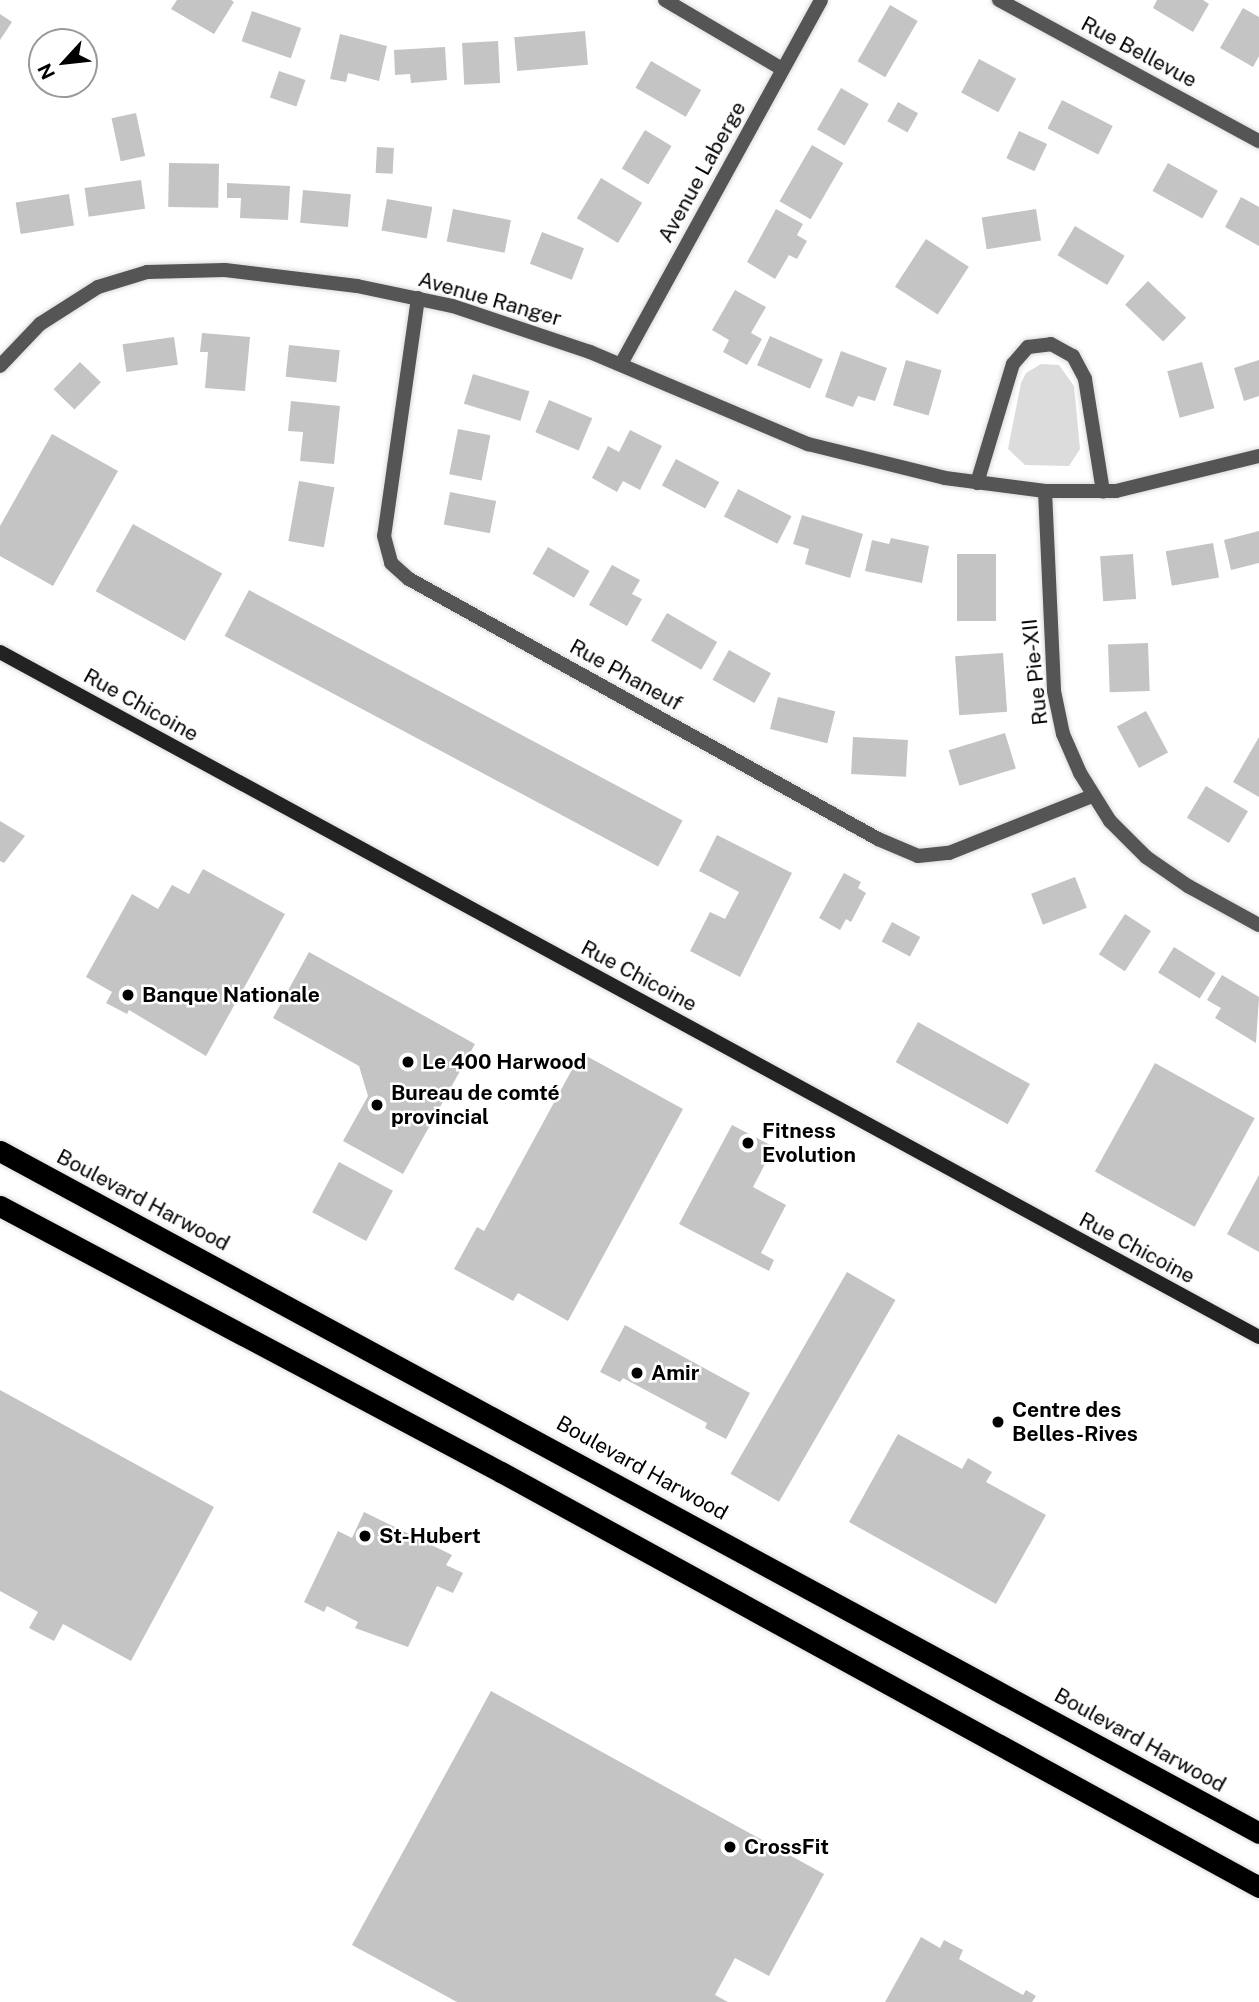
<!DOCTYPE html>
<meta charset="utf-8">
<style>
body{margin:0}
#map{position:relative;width:1259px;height:2002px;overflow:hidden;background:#fff;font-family:"Public Sans",sans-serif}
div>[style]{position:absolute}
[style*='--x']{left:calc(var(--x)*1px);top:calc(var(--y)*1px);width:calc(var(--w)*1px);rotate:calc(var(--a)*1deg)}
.green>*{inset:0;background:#dcdcdc}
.building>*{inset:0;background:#c4c4c4;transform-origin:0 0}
.roads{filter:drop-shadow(0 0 2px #dbdbdb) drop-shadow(0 0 2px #dbdbdb)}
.street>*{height:14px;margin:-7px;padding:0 7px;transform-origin:7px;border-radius:7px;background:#555}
.secondary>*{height:14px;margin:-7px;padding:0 7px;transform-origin:7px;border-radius:7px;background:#222}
.highway>*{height:21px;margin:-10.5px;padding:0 10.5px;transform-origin:10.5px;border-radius:10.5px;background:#000}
.dots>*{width:19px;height:19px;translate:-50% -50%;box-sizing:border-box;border:4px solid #fff;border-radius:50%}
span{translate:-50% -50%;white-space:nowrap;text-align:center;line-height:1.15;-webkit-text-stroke:5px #fff;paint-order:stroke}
.street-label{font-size:21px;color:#000}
.poi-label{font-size:21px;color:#000;font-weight:700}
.left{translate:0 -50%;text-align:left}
.north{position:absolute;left:28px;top:28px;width:70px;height:70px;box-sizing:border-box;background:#fff;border:2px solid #999;border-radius:50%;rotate:243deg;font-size:19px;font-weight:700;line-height:28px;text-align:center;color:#000}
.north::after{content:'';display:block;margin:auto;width:24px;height:32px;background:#000;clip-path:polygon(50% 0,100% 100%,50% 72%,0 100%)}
</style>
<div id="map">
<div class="green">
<i style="clip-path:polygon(1041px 364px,1059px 365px,1074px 386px,1080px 449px,1069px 466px,1025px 465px,1008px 449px,1021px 383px,1026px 373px)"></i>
</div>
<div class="building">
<i style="clip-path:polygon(177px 0,231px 0,234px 2px,214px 34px,171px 9px)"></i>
<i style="clip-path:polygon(1157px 0,1203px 0,1209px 4px,1193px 32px,1153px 8px)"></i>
<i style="left:890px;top:5px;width:32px;height:65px;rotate:30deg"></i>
<i style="clip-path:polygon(1243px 8px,1259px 17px,1259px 56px,1253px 67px,1220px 48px)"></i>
<i style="left:252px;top:11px;width:52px;height:32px;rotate:19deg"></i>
<i style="clip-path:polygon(0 14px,12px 22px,0 40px)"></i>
<i style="left:585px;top:31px;width:34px;height:71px;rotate:85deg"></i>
<i style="clip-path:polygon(340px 34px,387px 46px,379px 81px,348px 73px,346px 82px,330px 79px)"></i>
<i style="left:498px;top:41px;width:42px;height:36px;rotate:87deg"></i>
<i style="clip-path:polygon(445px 47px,447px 80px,411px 83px,410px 74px,395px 75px,394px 50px)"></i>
<i style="left:979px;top:59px;width:42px;height:38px;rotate:28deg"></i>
<i style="left:651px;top:61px;width:58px;height:31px;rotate:30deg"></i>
<i style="left:279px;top:71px;width:28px;height:28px;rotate:19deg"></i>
<i style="left:841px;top:88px;width:32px;height:48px;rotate:30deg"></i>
<i style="left:1062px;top:100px;width:57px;height:32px;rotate:27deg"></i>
<i style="left:898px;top:102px;width:23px;height:22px;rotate:29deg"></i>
<i style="left:136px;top:113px;width:44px;height:25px;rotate:78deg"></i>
<i style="left:645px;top:130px;width:31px;height:45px;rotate:31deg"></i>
<i style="left:1019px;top:131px;width:31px;height:30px;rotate:25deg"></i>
<i style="left:812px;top:145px;width:36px;height:65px;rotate:30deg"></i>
<i style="left:377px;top:147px;width:17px;height:26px;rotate:3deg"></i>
<i style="left:169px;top:163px;width:50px;height:44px;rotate:1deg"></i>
<i style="left:1168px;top:163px;width:57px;height:32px;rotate:29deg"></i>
<i style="left:601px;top:178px;width:48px;height:47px;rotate:31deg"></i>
<i style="left:141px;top:180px;width:29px;height:57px;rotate:82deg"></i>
<i style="clip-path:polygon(227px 183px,290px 186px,288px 220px,240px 218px,241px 198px,227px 198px)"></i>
<i style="left:303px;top:190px;width:48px;height:33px;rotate:5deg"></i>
<i style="left:69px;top:194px;width:32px;height:54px;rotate:81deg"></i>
<i style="clip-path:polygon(1241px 197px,1259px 207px,1259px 246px,1225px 227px)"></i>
<i style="left:387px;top:199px;width:46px;height:32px;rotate:10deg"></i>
<i style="left:453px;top:209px;width:59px;height:33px;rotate:11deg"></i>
<i style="clip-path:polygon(776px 209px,803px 224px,797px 235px,807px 241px,797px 259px,789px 255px,775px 279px,747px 262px)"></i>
<i style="left:1036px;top:209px;width:32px;height:55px;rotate:81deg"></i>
<i style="left:1075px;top:226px;width:58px;height:34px;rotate:31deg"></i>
<i style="left:542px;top:232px;width:45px;height:34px;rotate:21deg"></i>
<i style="left:926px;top:239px;width:51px;height:57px;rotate:33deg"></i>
<i style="left:1148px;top:281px;width:53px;height:33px;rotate:44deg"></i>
<i style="clip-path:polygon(735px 290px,766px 307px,751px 333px,762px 339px,747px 365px,723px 352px,729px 340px,712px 330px)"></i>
<i style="clip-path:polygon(202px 333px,250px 337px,245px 391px,205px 388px,208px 352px,200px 352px)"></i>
<i style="left:770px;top:336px;width:58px;height:32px;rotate:24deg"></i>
<i style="left:174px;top:337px;width:28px;height:52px;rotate:82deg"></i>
<i style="left:289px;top:345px;width:51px;height:32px;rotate:6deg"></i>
<i style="clip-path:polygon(841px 351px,887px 368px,875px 401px,858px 396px,853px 407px,825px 397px)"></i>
<i style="left:906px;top:360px;width:37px;height:47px;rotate:16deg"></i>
<i style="clip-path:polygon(1259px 360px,1259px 396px,1244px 401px,1234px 368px)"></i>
<i style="left:80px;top:362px;width:29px;height:38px;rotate:44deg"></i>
<i style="left:1202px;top:362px;width:48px;height:36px;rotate:75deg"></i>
<i style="left:473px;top:374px;width:59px;height:31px;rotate:17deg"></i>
<i style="left:549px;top:400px;width:47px;height:35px;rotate:23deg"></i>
<i style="clip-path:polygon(291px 401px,340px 406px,334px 464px,300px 461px,303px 432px,288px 431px)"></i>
<i style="left:458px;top:429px;width:33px;height:46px;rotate:11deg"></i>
<i style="clip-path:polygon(630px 430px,662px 446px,640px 490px,623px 481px,617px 492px,592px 478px,608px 446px,619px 452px)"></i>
<i style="clip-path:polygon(52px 434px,118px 471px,53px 586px,0 556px,0 526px)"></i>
<i style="left:676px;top:459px;width:49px;height:30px;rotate:28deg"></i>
<i style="left:299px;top:481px;width:36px;height:61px;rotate:10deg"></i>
<i style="left:738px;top:489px;width:60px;height:31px;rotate:27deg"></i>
<i style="left:450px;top:492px;width:47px;height:33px;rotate:11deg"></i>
<i style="clip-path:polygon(802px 515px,863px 534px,850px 578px,805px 564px,809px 549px,793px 544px)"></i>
<i style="left:133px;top:524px;width:102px;height:77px;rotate:29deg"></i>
<i style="clip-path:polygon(1259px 531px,1259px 563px,1231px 570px,1224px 540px)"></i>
<i style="clip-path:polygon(891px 538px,929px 546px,922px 583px,865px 571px,872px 540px,889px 544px)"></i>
<i style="left:1213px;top:543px;width:35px;height:48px;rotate:80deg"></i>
<i style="left:548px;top:547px;width:48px;height:31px;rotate:30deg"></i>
<i style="left:957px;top:554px;width:39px;height:67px"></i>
<i style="left:1133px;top:554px;width:45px;height:33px;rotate:86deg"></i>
<i style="clip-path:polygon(612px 565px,640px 580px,632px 594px,642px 599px,627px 626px,589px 605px)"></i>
<i style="left:249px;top:590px;width:491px;height:52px;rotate:28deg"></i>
<i style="left:667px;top:613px;width:58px;height:32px;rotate:30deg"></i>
<i style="left:1148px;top:643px;width:48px;height:40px;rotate:88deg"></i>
<i style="left:729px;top:650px;width:48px;height:34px;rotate:29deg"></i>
<i style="left:1003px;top:653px;width:59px;height:48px;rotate:86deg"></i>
<i style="left:778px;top:697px;width:59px;height:33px;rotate:14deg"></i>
<i style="left:1146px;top:711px;width:47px;height:33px;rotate:62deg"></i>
<i style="left:1005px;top:733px;width:37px;height:59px;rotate:73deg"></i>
<i style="left:853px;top:737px;width:55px;height:37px;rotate:3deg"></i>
<i style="clip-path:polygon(1259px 737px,1259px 797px,1233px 782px)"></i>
<i style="left:1206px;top:786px;width:49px;height:37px;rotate:31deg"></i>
<i style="clip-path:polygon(0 821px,25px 836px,4px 863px,0 861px)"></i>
<i style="clip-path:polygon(717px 835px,792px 873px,740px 977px,690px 951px,710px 912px,725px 919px,739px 892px,699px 871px)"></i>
<i style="clip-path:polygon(203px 869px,285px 914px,206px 1056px,129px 1010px,127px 1014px,106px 1003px,112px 992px,86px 977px,132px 894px,158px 909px,172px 885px,189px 894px)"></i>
<i style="clip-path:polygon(844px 873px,861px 882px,858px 888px,866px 893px,851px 922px,846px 919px,840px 930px,819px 918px)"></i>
<i style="left:1075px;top:877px;width:33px;height:47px;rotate:69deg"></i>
<i style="left:1125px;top:914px;width:31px;height:48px;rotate:33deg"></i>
<i style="left:892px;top:922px;width:32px;height:22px;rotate:28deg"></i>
<i style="left:1174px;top:947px;width:49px;height:30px;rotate:32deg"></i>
<i style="clip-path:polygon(309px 952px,475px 1044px,403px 1174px,343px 1141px,368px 1096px,359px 1066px,273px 1018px)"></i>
<i style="clip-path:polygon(1222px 975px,1259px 997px,1256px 1043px,1215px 1018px,1221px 1008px,1207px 1000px)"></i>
<i style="left:918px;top:1022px;width:128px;height:46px;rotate:29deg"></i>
<i style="clip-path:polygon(581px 1053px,683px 1109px,568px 1321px,518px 1293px,513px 1301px,454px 1269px,477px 1227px,484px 1231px)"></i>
<i style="left:1155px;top:1063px;width:114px;height:124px;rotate:29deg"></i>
<i style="clip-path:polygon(732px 1125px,774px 1147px,753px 1187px,786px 1205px,761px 1253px,774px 1260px,769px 1271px,679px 1224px)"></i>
<i style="left:339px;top:1162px;width:61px;height:57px;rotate:28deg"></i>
<i style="clip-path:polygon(1259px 1175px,1259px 1252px,1227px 1234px)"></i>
<i style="left:847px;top:1272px;width:56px;height:233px;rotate:30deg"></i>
<i style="clip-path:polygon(625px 1325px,750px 1393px,726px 1439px,705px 1428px,707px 1423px,623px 1378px,620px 1382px,600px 1372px)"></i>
<i style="clip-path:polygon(0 1390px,214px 1507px,131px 1661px,63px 1624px,54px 1641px,29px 1628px,38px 1612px,0 1591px)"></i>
<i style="clip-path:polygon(898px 1434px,962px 1469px,968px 1458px,992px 1472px,986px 1482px,1046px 1515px,996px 1604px,849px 1522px)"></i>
<i style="clip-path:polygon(364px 1512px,452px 1555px,446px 1565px,463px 1573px,453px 1593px,437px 1586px,408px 1647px,355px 1628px,358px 1622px,327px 1606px,324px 1612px,304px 1602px,338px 1531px,352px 1538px)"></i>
<i style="clip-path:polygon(491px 1691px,824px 1874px,769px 1976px,735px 1958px,715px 1995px,728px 2002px,457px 2002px,352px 1945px)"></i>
<i style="clip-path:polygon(921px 1937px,940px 1948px,944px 1940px,963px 1950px,959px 1959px,1023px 1995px,1026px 1990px,1036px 1996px,1032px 2002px,885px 2002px)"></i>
</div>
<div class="roads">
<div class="street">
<i style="--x:665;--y:0;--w:136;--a:30.5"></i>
<i style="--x:999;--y:0;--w:296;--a:28.5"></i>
<i style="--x:418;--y:298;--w:240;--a:98.1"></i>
<i style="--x:384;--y:536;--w:28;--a:75"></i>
<i style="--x:391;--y:563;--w:24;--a:42"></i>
<i style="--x:409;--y:579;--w:536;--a:29"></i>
<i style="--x:878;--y:839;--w:43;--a:23"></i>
<i style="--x:918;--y:856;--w:31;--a:-6"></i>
<i style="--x:949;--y:853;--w:154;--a:-21.7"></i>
<i style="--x:621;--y:364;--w:415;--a:-61.2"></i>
<i style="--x:0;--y:366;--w:58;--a:-46.4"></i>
<i style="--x:40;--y:324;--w:69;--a:-32.5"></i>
<i style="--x:98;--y:287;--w:51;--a:-17"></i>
<i style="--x:147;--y:272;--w:78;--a:-1.5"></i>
<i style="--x:225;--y:270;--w:133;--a:6.9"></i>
<i style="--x:357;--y:286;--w:98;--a:11.8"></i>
<i style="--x:453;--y:306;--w:145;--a:18.6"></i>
<i style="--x:590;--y:352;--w:237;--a:22.9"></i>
<i style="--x:808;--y:444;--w:141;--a:13.9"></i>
<i style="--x:945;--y:478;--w:101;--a:7.4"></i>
<i style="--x:1045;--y:491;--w:71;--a:0"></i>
<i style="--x:1116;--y:491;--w:147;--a:-13.8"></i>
<i style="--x:977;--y:483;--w:124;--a:-73.2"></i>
<i style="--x:1013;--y:364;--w:23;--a:-49"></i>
<i style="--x:1028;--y:347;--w:23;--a:-7"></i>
<i style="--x:1051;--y:344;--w:25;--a:29"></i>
<i style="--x:1073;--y:356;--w:26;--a:62"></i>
<i style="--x:1085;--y:379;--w:114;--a:80.9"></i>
<i style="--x:1045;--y:491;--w:200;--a:87.4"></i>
<i style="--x:1054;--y:691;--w:44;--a:78.2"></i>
<i style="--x:1063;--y:734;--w:43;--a:66.4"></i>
<i style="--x:1080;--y:773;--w:57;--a:58"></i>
<i style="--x:1110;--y:821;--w:51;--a:45"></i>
<i style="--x:1146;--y:857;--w:51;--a:34.6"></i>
<i style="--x:1188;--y:886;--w:81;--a:28.8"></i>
</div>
<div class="secondary">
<i style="--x:0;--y:652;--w:1433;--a:28.55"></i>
</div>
<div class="highway">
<i style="--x:0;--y:1151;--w:1432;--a:28.44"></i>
<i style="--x:0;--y:1206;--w:567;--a:27.97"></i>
<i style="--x:501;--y:1472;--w:864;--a:28.7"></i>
</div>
</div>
<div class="dots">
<i style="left:128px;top:995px;background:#000"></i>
<i style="left:408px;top:1062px;background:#000"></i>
<i style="left:377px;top:1105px;background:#000"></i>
<i style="left:748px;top:1143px;background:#000"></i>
<i style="left:637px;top:1373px;background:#000"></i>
<i style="left:998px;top:1422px;background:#000"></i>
<i style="left:365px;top:1536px;background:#000"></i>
<i style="left:730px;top:1847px;background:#000"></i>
</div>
<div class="street-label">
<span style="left:1139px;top:52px;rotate:28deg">Rue Bellevue</span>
<span style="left:702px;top:172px;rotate:-61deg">Avenue Laberge</span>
<span style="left:490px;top:299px;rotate:16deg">Avenue Ranger</span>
<span style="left:1035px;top:672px;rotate:-96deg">Rue Pie-XII</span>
<span style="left:626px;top:675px;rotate:29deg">Rue Phaneuf</span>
<span style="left:141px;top:705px;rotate:29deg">Rue Chicoine</span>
<span style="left:639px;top:976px;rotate:28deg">Rue Chicoine</span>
<span style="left:143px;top:1200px;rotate:28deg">Boulevard Harwood</span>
<span style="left:1137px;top:1248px;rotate:28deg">Rue Chicoine</span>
<span style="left:642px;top:1468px;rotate:29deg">Boulevard Harwood</span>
<span style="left:1140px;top:1740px;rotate:29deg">Boulevard Harwood</span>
</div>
<div class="poi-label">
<span class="left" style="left:142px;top:995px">Banque Nationale</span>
<span class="left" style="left:422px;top:1062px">Le 400 Harwood</span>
<span class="left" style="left:391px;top:1105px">Bureau de comté<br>provincial</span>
<span class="left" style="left:762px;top:1143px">Fitness<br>Evolution</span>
<span class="left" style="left:651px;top:1373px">Amir</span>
<span class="left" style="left:1012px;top:1422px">Centre des<br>Belles-Rives</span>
<span class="left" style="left:379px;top:1536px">St-Hubert</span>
<span class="left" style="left:744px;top:1847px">CrossFit</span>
</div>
<div class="north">N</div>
</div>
